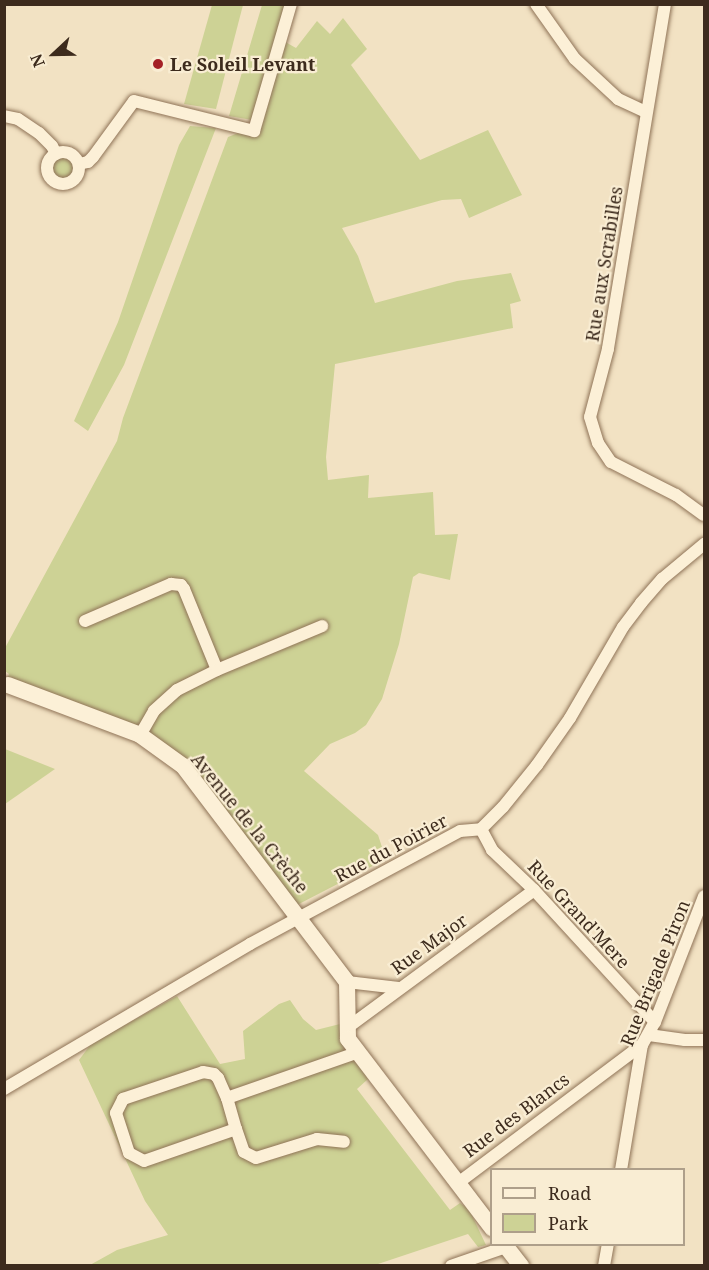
<!DOCTYPE html>
<meta charset="utf-8">
<style>
body{margin:0}
#map{position:relative;width:709px;height:1270px;overflow:hidden;background:#f2e2c3;font-family:"Noto Serif",serif}
div>[style]{position:absolute}
[style*='--x']{left:calc(var(--x)*1px);top:calc(var(--y)*1px);width:calc(var(--w)*1px);rotate:calc(var(--a)*1deg)}
.green>*{inset:0;background:#cdd295}
.round{border-radius:50%}
.roads{filter:drop-shadow(0 0 2px #8f7357) drop-shadow(0 0 2px #8f7357)}
.minor>*{height:12px;margin:-6px;padding:0 6px;transform-origin:6px;border-radius:6px;background:#fcf0d7}
.minor>.ring{margin:-6px;padding:0;box-sizing:content-box;background:none;border:12px solid #fcf0d7;border-radius:50%}
.tertiary>*{height:16px;margin:-8px;padding:0 8px;transform-origin:8px;border-radius:8px;background:#fcf0d7}
.dots>*{width:16px;height:16px;translate:-50% -50%;box-sizing:border-box;border:3px solid #f9edd3;border-radius:50%}
span{translate:-50% -50%;white-space:nowrap;text-align:center;line-height:1.15;-webkit-text-stroke:4.5px #f9edd3;paint-order:stroke}
.poi-label{font-size:18px;color:#3d2b1d;font-weight:700}
.left{translate:0 -50%;text-align:left}
.street-label{font-size:18px;color:#3d2b1d}
.frame{position:absolute;inset:0;border:6px solid #3d2b1d;pointer-events:none}
.legend{position:absolute;left:490px;top:1168px;width:195px;height:78px;box-sizing:border-box;background:#f9edd3;border:2px solid #ae9f8a;margin:0;padding:8px 10px;list-style:none;font-size:18px;color:#3d2b1d}
.legend li{display:flex;align-items:center;gap:12px;height:30px}
.legend b{width:30px;border:2px solid #ae9f8a}
.north{position:absolute;left:24px;top:24px;width:60px;height:60px;-webkit-text-stroke:4px #f9edd3;paint-order:stroke;rotate:248deg;font-size:16px;font-weight:700;line-height:24px;text-align:center;color:#3d2b1d}
.north::after{content:'';display:block;margin:auto;width:21px;height:27px;background:#3d2b1d;clip-path:polygon(50% 0,100% 100%,50% 72%,0 100%)}
</style>
<div id="map">
<div class="green">
<i style="clip-path:polygon(212px 5px,243px 5px,216px 109px,184px 104px)"></i>
<i style="clip-path:polygon(262px 5px,288px 5px,280px 39px,296px 48px,317px 21px,330px 34px,343px 18px,367px 49px,351px 65px,420px 160px,488px 130px,522px 195px,469px 218px,461px 199px,442px 200px,342px 228px,358px 256px,375px 303px,457px 281px,511px 273px,521px 301px,510px 304px,513px 328px,335px 364px,326px 457px,328px 480px,369px 475px,368px 498px,433px 492px,435px 535px,458px 534px,450px 580px,419px 573px,413px 577px,399px 644px,382px 699px,366px 725px,355px 733px,330px 744px,304px 771px,378px 835px,386px 859px,297px 905px,159px 744px,70px 701px,8px 677px,9px 674px,5px 671px,5px 648px,117px 441px,123px 418px,228px 137px,256px 126px,252px 120px,229px 116px)"></i>
<i style="clip-path:polygon(190px 126px,216px 128px,124px 365px,88px 431px,74px 421px,118px 322px,179px 145px)"></i>
<i class="round" style="left:47px;top:152px;width:32px;height:32px"></i>
<i style="clip-path:polygon(5px 749px,55px 769px,5px 804px,4px 804px)"></i>
<i style="clip-path:polygon(177px 996px,220px 1064px,245px 1059px,243px 1031px,279px 1004px,290px 1000px,303px 1019px,316px 1030px,340px 1024px,368px 1079px,357px 1089px,450px 1210px,460px 1203px,469px 1209px,486px 1245px,478px 1247px,468px 1234px,375px 1265px,90px 1265px,117px 1250px,168px 1235px,145px 1201px,79px 1060px,91px 1044px)"></i>
</div>
<div class="roads">
<div class="minor">
<i style="--x:536;--y:4;--w:67;--a:54.7"></i>
<i style="--x:575;--y:59;--w:59;--a:42.9"></i>
<i style="--x:618;--y:99;--w:31;--a:25"></i>
<i style="--x:665;--y:4;--w:350;--a:99.4"></i>
<i style="--x:608;--y:349;--w:70;--a:104.8"></i>
<i style="--x:590;--y:417;--w:27;--a:73"></i>
<i style="--x:598;--y:443;--w:23;--a:56"></i>
<i style="--x:611;--y:462;--w:73;--a:26.9"></i>
<i style="--x:676;--y:495;--w:34;--a:36"></i>
<i style="--x:4;--y:116;--w:14;--a:12"></i>
<i style="--x:18;--y:119;--w:25;--a:34"></i>
<i style="--x:39;--y:133;--w:18;--a:45"></i>
<i style="--x:52;--y:146;--w:9;--a:63"></i>
<i class="ring" style="left:47px;top:152px;width:20px;height:20px"></i>
<i style="--x:79;--y:164;--w:9;--a:-13"></i>
<i style="--x:88;--y:162;--w:7;--a:-45"></i>
<i style="--x:93;--y:157;--w:69;--a:-53.8"></i>
<i style="--x:134;--y:101;--w:124;--a:14"></i>
<i style="--x:254;--y:131;--w:132;--a:-73.8"></i>
<i style="--x:85;--y:621;--w:94;--a:-23.3"></i>
<i style="--x:171;--y:584;--w:10;--a:6"></i>
<i style="--x:181;--y:585;--w:5;--a:53"></i>
<i style="--x:184;--y:589;--w:87;--a:67.8"></i>
<i style="--x:217;--y:670;--w:45;--a:153.4"></i>
<i style="--x:177;--y:690;--w:31;--a:138"></i>
<i style="--x:154;--y:711;--w:28;--a:120"></i>
<i style="--x:217;--y:670;--w:114;--a:-22.7"></i>
<i style="--x:481;--y:829;--w:24;--a:62"></i>
<i style="--x:492;--y:850;--w:58;--a:43.6"></i>
<i style="--x:534;--y:890;--w:179;--a:47.5"></i>
<i style="--x:347;--y:982;--w:52;--a:6.6"></i>
<i style="--x:347;--y:1028;--w:232;--a:-36.4"></i>
<i style="--x:649;--y:1035;--w:36;--a:8"></i>
<i style="--x:685;--y:1040;--w:19;--a:0"></i>
<i style="--x:4;--y:1089;--w:286;--a:-30.5"></i>
<i style="--x:250;--y:944;--w:238;--a:-28.3"></i>
<i style="--x:460;--y:831;--w:21;--a:-5"></i>
<i style="--x:481;--y:829;--w:31;--a:-45"></i>
<i style="--x:503;--y:807;--w:54;--a:-51"></i>
<i style="--x:537;--y:765;--w:57;--a:-54.9"></i>
<i style="--x:570;--y:718;--w:105;--a:-59.8"></i>
<i style="--x:623;--y:627;--w:30;--a:-53"></i>
<i style="--x:641;--y:603;--w:32;--a:-49"></i>
<i style="--x:662;--y:579;--w:55;--a:-39.8"></i>
<i style="--x:227;--y:1098;--w:32;--a:74"></i>
<i style="--x:236;--y:1129;--w:97;--a:160.8"></i>
<i style="--x:144;--y:1161;--w:17;--a:-152"></i>
<i style="--x:129;--y:1153;--w:42;--a:-108"></i>
<i style="--x:116;--y:1113;--w:16;--a:-63"></i>
<i style="--x:123;--y:1099;--w:84;--a:-18.6"></i>
<i style="--x:203;--y:1072;--w:11;--a:10"></i>
<i style="--x:214;--y:1074;--w:6;--a:45"></i>
<i style="--x:218;--y:1078;--w:22;--a:66"></i>
<i style="--x:227;--y:1098;--w:137;--a:-19.2"></i>
<i style="--x:236;--y:1129;--w:24;--a:71"></i>
<i style="--x:244;--y:1152;--w:13;--a:27"></i>
<i style="--x:256;--y:1158;--w:64;--a:-17.3"></i>
<i style="--x:317;--y:1139;--w:27;--a:6"></i>
<i style="--x:621;--y:1170;--w:127;--a:-80.5"></i>
<i style="--x:642;--y:1045;--w:26;--a:-61"></i>
<i style="--x:655;--y:1022;--w:135;--a:-68.7"></i>
<i style="--x:458;--y:1183;--w:230;--a:-36.9"></i>
<i style="--x:451;--y:1266;--w:58;--a:-19.1"></i>
<i style="--x:604;--y:1266;--w:22;--a:-80"></i>
</div>
<div class="tertiary">
<i style="--x:8;--y:685;--w:141;--a:20.7"></i>
<i style="--x:140;--y:735;--w:53;--a:35.8"></i>
<i style="--x:183;--y:766;--w:271;--a:52.8"></i>
<i style="--x:347;--y:982;--w:57;--a:89"></i>
<i style="--x:348;--y:1039;--w:238;--a:52.7"></i>
<i style="--x:504;--y:1244;--w:28;--a:52"></i>
</div>
</div>
<div class="dots">
<i style="left:158px;top:64px;background:#a42127"></i>
</div>
<div class="poi-label">
<span class="left" style="left:170px;top:64px">Le Soleil Levant</span>
</div>
<div class="street-label">
<span style="left:604px;top:264px;rotate:-81deg">Rue aux Scrabilles</span>
<span style="left:250px;top:823px;rotate:51deg">Avenue de la Crèche</span>
<span style="left:391px;top:848px;rotate:-28deg">Rue du Poirier</span>
<span style="left:579px;top:914px;rotate:47deg">Rue Grand'Mere</span>
<span style="left:429px;top:944px;rotate:-36deg">Rue Major</span>
<span style="left:655px;top:973px;rotate:-68deg">Rue Brigade Piron</span>
<span style="left:516px;top:1115px;rotate:-37deg">Rue des Blancs</span>
</div>
<div class="frame"></div>
<ul class="legend">
<li><b style="height:8px;background:#fcf0d7"></b>Road</li>
<li><b style="height:16px;background:#cdd295"></b>Park</li>
</ul>
<div class="north">N</div>
</div>
